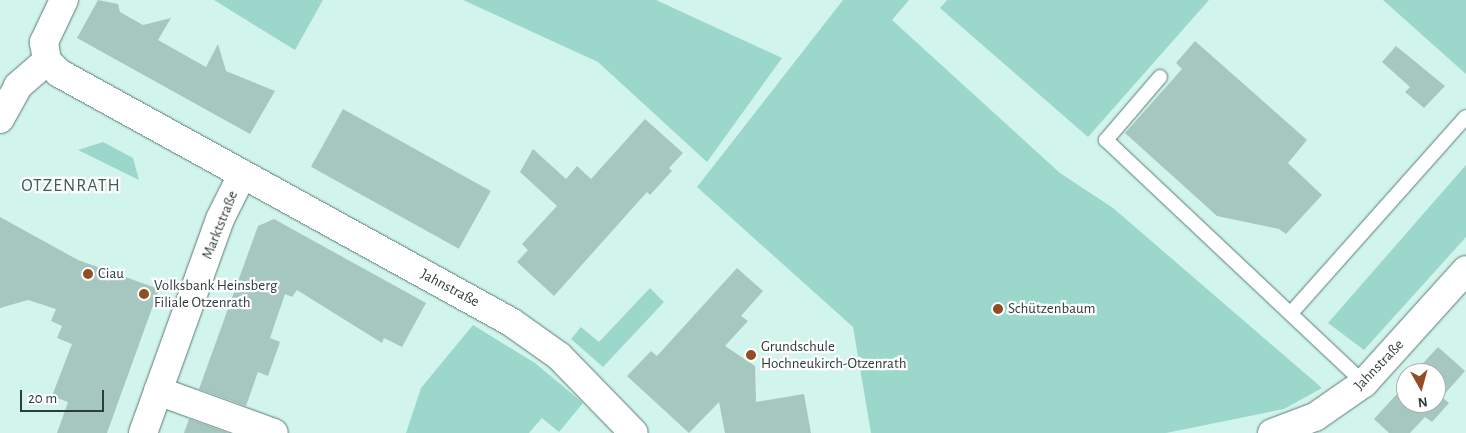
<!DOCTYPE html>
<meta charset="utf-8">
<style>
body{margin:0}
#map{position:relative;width:1466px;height:433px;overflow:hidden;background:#d1f5ec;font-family:"Alegreya Sans",sans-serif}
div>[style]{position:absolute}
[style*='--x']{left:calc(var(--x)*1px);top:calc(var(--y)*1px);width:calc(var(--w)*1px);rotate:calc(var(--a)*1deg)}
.green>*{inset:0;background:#9bd7ca}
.building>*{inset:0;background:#a5c7bf;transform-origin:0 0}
.roads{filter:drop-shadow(0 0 1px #5b7b74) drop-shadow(0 0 1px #5b7b74)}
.lane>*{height:14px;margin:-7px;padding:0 7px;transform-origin:7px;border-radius:7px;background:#fff}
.street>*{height:28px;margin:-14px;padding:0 14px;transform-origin:14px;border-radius:14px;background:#fff}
.dots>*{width:14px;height:14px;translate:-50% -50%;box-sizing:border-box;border:2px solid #fff;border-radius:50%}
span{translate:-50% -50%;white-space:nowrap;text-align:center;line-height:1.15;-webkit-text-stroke:4.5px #fff;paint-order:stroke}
.street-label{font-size:15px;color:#2f3d3a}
.poi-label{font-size:15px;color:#2f3d3a}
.left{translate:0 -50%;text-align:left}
.quarter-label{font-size:18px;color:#3f5e58;letter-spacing:1px}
.north{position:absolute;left:1396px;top:363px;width:50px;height:50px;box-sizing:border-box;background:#fff;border:1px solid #acb1b0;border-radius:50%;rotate:173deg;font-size:14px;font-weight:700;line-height:20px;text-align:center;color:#2f3d3a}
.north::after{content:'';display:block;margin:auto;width:18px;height:22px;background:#924e22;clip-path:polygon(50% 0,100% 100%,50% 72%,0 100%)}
.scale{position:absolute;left:20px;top:390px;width:84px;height:22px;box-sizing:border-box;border:2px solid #2f3d3a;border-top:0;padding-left:6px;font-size:15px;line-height:18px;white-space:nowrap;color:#2f3d3a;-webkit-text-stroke:4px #fff;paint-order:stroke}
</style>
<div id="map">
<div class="green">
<i style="clip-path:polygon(214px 0,323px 0,295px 50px)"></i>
<i style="clip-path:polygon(463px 0,656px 0,782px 58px,707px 162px,598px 62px)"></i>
<i style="clip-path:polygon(843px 0,909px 0,892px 20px,1060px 173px,1113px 208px,1322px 388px,1284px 409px,1166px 433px,871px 433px,853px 327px,697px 187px)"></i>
<i style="clip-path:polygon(947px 0,1209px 0,1088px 137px,940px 8px)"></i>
<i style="clip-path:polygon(1383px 0,1466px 0,1466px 74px)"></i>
<i style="clip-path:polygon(103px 142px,133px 158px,139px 180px,78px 150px)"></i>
<i style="clip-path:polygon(1466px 165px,1466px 237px,1364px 350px,1328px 323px)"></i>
<i style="clip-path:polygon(650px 288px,664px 302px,603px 367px,571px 339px,581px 327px,599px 342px)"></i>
<i style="clip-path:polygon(473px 325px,535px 363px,583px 403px,559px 432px,542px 418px,529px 433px,406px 433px,421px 388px)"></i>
</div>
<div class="building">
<i style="clip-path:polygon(98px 0,118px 4px,120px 12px,143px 25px,171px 18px,158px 40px,206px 67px,218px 44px,226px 71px,275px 91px,250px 134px,77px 38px)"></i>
<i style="clip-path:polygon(1195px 41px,1307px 140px,1288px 163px,1322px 195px,1286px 234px,1279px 229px,1217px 216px,1125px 133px,1182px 69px,1176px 63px)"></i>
<i style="clip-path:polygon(1396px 46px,1445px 86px,1424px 108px,1405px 92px,1410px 87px,1382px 62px)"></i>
<i style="left:343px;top:109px;width:169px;height:66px;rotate:29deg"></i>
<i style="clip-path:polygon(645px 119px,683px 153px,669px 168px,672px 171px,650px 195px,647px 192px,554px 296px,517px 262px,528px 250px,522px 244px,557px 206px,520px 172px,533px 149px,566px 179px,577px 166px,591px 179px)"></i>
<i style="clip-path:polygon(0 217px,78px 260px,159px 289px,107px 433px,57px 433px,68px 402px,52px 396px,72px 344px,57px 338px,62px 326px,51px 321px,56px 309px,28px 300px,0 308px)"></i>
<i style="clip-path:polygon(274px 219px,426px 303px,402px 347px,384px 338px,382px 343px,297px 290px,292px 297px,285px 294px,270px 338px,280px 342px,268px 376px,258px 372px,246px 406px,199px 389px,258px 226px)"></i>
<i style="clip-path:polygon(737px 268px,763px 291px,741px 316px,748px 321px,725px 346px,755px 366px,756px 402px,804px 394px,811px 433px,725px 433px,719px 402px,689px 433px,627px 376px,651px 351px,657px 356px)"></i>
<i style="clip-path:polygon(1438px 347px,1465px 371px,1442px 397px,1449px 403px,1432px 422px,1425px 417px,1410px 433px,1389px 433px,1374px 419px,1406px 384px,1406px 403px,1436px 403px,1436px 373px,1414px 373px)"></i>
<i style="clip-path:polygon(189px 419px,228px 433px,184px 433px)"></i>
</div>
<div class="roads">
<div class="lane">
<i style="--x:1160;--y:77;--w:83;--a:130.6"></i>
<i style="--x:1106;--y:140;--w:354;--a:43.3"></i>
<i style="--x:1292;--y:312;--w:261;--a:-48.3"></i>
</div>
<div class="street">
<i style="--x:64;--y:0;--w:47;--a:115.5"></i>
<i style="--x:44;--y:42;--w:19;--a:81"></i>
<i style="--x:47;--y:61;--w:17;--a:45"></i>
<i style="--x:59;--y:73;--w:516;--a:28.85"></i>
<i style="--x:511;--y:322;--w:59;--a:35.3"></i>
<i style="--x:559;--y:356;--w:107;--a:45.8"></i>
<i style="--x:0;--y:119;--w:38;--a:-61"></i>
<i style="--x:18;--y:86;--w:38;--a:-41"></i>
<i style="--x:158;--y:391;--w:123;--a:19.9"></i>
<i style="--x:143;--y:433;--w:227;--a:-70.2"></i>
<i style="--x:220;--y:219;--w:49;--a:-63.4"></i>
<i style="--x:1272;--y:433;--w:46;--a:-20.4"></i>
<i style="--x:1315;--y:417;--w:60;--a:-34.8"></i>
<i style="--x:1364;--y:383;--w:152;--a:-47.9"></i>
</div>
</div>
<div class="dots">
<i style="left:88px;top:274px;background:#924e22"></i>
<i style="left:144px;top:294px;background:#924e22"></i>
<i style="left:998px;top:309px;background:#924e22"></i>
<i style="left:751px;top:355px;background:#924e22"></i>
</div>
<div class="street-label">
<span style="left:220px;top:225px;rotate:-68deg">Marktstraße</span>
<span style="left:450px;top:288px;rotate:28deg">Jahnstraße</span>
<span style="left:1379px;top:365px;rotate:-46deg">Jahnstraße</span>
</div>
<div class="poi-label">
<span class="left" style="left:98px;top:274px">Ciau</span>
<span class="left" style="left:154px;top:294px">Volksbank Heinsberg<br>Filiale Otzenrath</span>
<span class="left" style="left:1008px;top:309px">Schützenbaum</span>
<span class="left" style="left:761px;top:355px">Grundschule<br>Hochneukirch-Otzenrath</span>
</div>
<div class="quarter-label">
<span style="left:71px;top:186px">OTZENRATH</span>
</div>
<div class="north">N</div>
<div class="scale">20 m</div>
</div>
